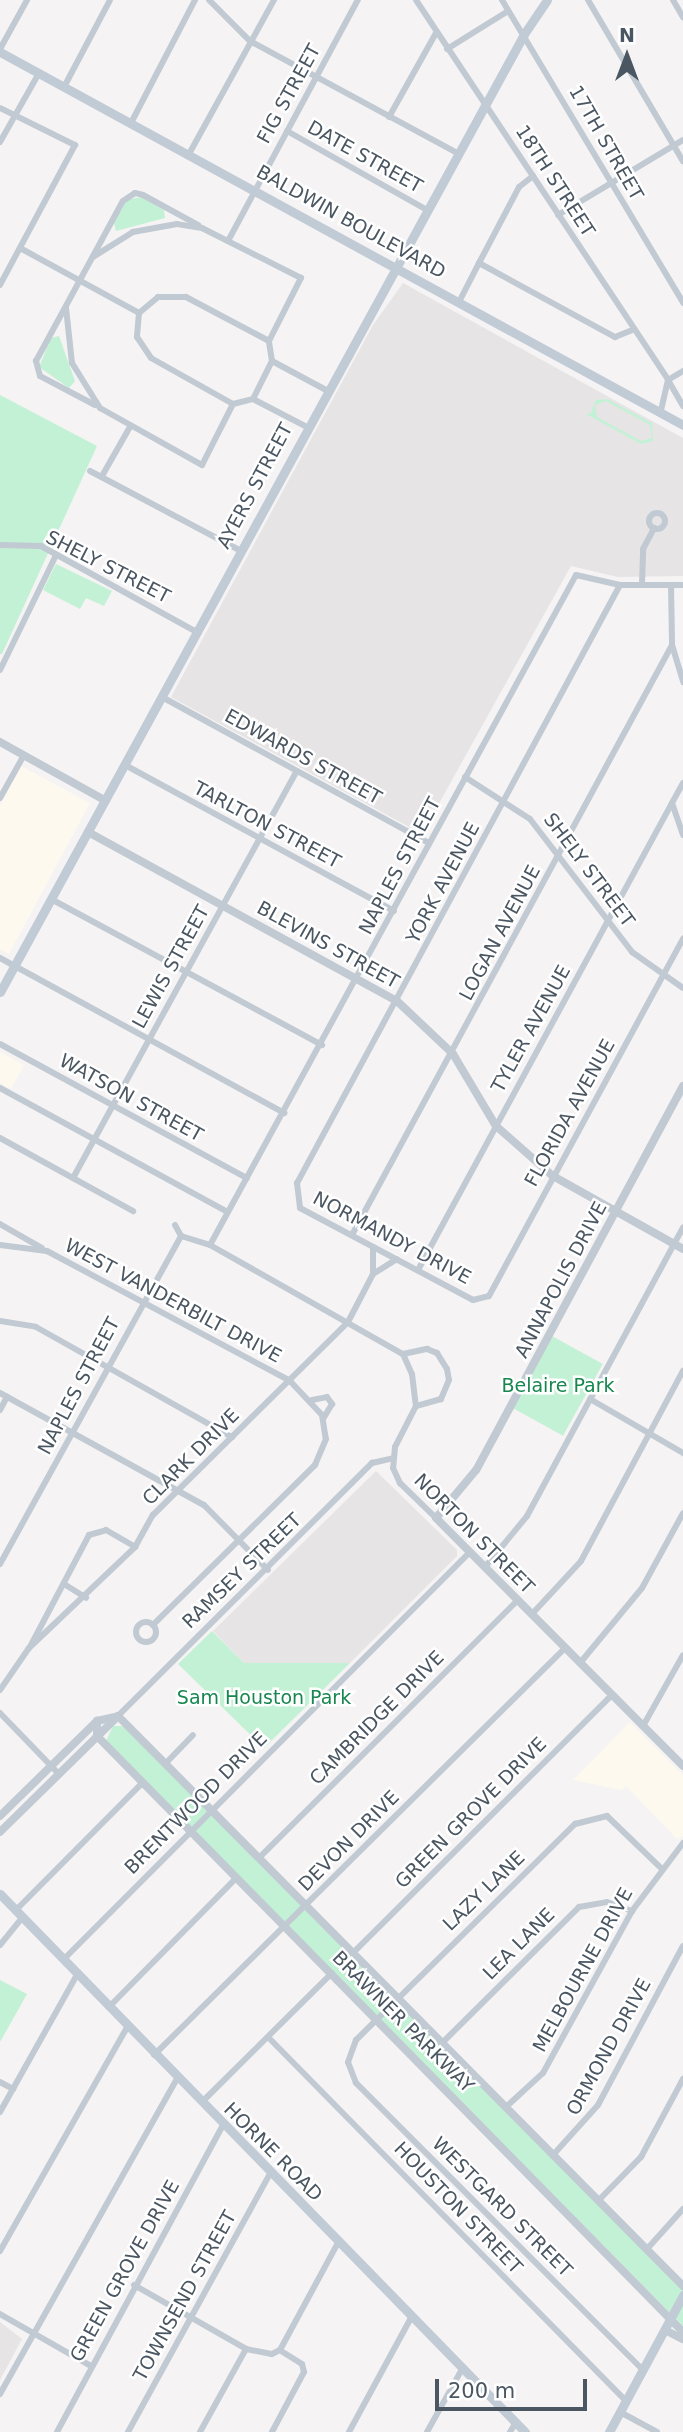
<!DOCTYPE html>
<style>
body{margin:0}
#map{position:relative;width:683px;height:2432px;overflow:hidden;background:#f5f3f3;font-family:"DejaVu Sans",sans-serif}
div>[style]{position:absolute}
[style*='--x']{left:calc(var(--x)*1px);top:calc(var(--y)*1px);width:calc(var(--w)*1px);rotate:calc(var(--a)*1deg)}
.commercial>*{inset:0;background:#fdf9ef}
.education>*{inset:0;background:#e6e4e5}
.green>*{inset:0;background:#c3f1d5;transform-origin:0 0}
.minor>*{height:6px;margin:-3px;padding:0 3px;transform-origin:3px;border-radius:3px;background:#c1cad2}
.minor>.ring{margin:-3px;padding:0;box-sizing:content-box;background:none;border:6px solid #c1cad2;border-radius:50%}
.tertiary>*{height:8px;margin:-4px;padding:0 4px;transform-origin:4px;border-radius:4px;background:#c1cad2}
.secondary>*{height:9px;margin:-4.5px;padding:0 4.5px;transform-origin:4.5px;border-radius:4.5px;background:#c1cbd6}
span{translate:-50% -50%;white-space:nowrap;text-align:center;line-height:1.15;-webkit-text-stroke:5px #fff;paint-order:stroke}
.street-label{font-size:19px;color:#4a5661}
.park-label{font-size:19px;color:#17864f}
.north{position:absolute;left:592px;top:21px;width:70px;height:70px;-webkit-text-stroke:5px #fff;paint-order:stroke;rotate:0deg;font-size:19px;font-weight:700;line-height:28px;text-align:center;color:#4a5661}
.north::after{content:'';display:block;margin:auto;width:24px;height:32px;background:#4a5661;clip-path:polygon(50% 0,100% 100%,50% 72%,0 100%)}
.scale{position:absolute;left:435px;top:2379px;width:152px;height:32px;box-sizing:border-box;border:4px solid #4a5661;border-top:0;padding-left:9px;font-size:21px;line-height:24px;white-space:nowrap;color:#4a5661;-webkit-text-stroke:5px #fff;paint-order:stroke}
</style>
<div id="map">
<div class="commercial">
<i style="clip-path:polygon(21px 766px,90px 803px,9px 954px,0 949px,0 805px)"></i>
<i style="clip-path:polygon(0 1052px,24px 1065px,11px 1089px,0 1083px)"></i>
<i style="clip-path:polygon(630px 1722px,683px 1775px,683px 1835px,678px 1840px,626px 1786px,621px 1790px,573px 1780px)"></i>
</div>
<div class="education">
<i style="clip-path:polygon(403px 283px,683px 438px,683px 576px,618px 577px,571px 566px,422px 834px,171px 697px,373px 325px)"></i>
<i style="clip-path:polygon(376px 1471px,457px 1550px,457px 1556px,350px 1663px,244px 1663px,213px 1631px)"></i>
<i style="clip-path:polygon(0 2322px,22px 2339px,0 2380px)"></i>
</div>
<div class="green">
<i style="clip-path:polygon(141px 197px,164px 210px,165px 218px,116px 231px,114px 223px,127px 200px)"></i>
<i style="clip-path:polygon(59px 336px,75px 381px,69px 388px,39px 367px,51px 338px)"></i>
<i style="clip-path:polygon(0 395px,97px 446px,2px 654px,0 654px)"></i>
<i style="clip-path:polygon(evenodd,607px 399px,652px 423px,653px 441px,641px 444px,586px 414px,591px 413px,596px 400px,607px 399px,606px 401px,650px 425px,652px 438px,641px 441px,597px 417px,595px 405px,606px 401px)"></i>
<i style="clip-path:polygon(56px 564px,112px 591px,104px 606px,86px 598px,80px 609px,43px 590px)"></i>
<i style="left:552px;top:1336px;width:58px;height:82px;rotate:29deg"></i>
<i style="clip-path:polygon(212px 1631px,244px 1663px,350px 1663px,264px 1748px,178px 1664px)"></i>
<i style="clip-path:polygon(113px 1726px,124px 1726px,683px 2290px,683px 2326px,106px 1741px)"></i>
<i style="clip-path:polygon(0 1980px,27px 1994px,0 2042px)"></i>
</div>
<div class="minor">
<i style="--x:209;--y:0;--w:58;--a:45"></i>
<i style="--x:250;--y:41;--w:238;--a:28.4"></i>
<i style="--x:416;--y:0;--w:456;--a:56.4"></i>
<i style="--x:668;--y:380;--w:32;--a:103"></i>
<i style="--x:502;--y:0;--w:353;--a:59.1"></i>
<i style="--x:588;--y:0;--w:187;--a:59.5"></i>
<i style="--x:673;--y:0;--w:20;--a:60"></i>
<i style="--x:0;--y:49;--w:56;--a:-61.1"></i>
<i style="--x:447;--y:49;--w:72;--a:-31.9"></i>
<i style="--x:64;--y:87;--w:98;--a:-62.1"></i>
<i style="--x:0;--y:108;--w:84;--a:26.3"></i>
<i style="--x:75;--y:145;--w:159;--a:118.2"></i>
<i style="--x:389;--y:117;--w:96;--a:-60.8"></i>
<i style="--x:131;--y:123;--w:139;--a:-62.5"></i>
<i style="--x:287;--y:131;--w:161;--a:29.4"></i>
<i style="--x:0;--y:142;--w:79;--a:-60.5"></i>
<i style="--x:189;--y:154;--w:176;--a:-61.1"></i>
<i style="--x:558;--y:215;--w:146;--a:-31"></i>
<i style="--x:228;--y:241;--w:274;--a:-61.7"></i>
<i style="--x:20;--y:248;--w:136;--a:28.6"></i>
<i style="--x:479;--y:263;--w:86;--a:-62.2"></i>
<i style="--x:519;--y:187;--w:18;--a:-38"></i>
<i style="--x:459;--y:302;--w:44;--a:-62.9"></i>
<i style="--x:479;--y:263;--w:155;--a:28.6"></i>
<i style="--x:615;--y:337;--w:18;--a:-22"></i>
<i style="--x:66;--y:308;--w:55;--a:83.8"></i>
<i style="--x:72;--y:363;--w:53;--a:58.1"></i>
<i style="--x:100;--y:408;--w:117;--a:29.2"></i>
<i style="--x:202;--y:465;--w:68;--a:-63.1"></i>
<i style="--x:233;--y:404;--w:21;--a:-14"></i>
<i style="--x:253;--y:399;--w:42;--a:-63.4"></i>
<i style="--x:272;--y:361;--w:20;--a:-99"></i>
<i style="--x:269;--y:341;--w:71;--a:-63.1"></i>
<i style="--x:301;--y:278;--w:111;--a:-153.2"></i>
<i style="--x:202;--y:228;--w:25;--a:-171"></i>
<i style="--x:177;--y:224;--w:45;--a:169.7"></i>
<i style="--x:133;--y:232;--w:47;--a:148"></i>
<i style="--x:139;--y:313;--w:25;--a:-40"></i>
<i style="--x:158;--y:297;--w:28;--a:0"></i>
<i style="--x:186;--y:297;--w:94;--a:27.9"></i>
<i style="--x:139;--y:313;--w:24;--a:95"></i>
<i style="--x:137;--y:337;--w:25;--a:56"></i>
<i style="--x:151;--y:358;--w:94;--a:29.3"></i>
<i style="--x:272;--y:361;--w:64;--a:28.2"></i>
<i style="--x:683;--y:371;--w:17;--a:149"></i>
<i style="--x:668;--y:380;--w:30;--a:60"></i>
<i style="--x:253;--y:399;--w:61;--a:27.4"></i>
<i style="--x:95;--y:405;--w:62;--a:-152.2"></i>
<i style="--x:40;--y:376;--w:16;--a:-105"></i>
<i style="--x:36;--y:361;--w:182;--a:-61.5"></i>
<i style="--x:123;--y:201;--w:14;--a:-34"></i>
<i style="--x:135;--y:193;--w:8;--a:14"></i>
<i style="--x:143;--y:195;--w:63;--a:28.6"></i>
<i style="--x:90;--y:471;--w:171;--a:27.9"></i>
<i style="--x:102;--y:476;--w:56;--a:-60.3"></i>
<i class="ring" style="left:649px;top:513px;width:10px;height:10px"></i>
<i style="--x:0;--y:545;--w:41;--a:1.4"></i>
<i style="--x:41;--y:546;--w:178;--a:28.9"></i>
<i style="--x:642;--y:583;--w:34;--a:-88"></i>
<i style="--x:643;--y:549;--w:24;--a:-62"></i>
<i style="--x:620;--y:585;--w:680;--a:118.37"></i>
<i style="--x:297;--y:1183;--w:25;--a:83"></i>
<i style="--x:300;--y:1208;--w:196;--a:28"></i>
<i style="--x:473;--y:1300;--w:16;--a:-14"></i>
<i style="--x:489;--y:1296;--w:407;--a:-61.5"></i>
<i style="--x:671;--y:585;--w:60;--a:89"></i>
<i style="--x:672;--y:645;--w:39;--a:73"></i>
<i style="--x:0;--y:670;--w:128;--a:-64"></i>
<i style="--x:162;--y:697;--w:304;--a:28.7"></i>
<i style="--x:125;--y:765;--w:306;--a:28.5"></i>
<i style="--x:465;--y:777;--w:77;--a:32.9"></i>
<i style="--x:530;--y:819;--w:168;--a:52.5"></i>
<i style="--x:632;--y:952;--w:62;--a:35.2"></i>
<i style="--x:683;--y:783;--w:23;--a:119"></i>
<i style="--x:672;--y:803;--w:34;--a:71"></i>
<i style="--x:0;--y:798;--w:49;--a:-60.8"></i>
<i style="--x:51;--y:899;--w:308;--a:28.3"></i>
<i style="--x:0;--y:958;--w:324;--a:28.6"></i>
<i style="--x:0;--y:1044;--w:281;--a:28.5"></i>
<i style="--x:0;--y:1088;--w:259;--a:28.6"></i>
<i style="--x:0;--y:1138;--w:152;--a:28.8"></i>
<i style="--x:73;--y:1178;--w:463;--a:-61.2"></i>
<i style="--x:0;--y:1224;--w:48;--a:29.7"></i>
<i style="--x:175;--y:1225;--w:13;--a:61"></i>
<i style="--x:353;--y:1233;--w:669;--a:-61.52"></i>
<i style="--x:181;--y:1236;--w:30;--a:17"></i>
<i style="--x:210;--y:1245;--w:222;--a:29.5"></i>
<i style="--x:403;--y:1354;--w:22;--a:66"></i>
<i style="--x:412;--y:1374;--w:32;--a:83"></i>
<i style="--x:416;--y:1406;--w:46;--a:117.1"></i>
<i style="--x:395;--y:1447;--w:21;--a:95"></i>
<i style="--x:393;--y:1468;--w:17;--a:65"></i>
<i style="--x:400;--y:1483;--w:50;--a:44.2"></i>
<i style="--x:0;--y:1245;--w:47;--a:7.3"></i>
<i style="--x:47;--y:1251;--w:276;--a:28.1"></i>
<i style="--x:290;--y:1381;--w:47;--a:46.7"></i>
<i style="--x:322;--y:1415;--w:24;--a:81"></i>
<i style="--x:326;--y:1439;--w:28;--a:113"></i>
<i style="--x:315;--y:1465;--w:228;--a:135.4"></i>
<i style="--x:210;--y:1245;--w:763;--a:-61.35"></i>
<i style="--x:576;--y:575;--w:45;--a:12.8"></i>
<i style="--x:620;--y:585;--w:63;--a:0"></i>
<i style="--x:418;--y:1270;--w:532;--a:-61.46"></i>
<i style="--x:373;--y:1274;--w:28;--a:-32"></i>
<i style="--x:0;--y:1321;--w:36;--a:9"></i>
<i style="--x:36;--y:1327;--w:225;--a:29.3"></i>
<i style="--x:403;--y:1354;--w:25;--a:-12"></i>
<i style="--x:427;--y:1349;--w:11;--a:22"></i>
<i style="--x:437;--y:1353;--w:19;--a:58"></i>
<i style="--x:447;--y:1369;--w:11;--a:80"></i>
<i style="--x:449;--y:1380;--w:21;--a:113"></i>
<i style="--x:441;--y:1399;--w:26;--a:164"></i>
<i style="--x:0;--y:1393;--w:233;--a:28.8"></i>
<i style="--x:204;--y:1505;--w:91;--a:45.4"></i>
<i style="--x:590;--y:1399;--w:108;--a:30.1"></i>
<i style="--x:312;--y:1400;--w:15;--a:-11"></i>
<i style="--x:327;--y:1397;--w:9;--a:54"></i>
<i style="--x:332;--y:1404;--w:17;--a:121"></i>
<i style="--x:0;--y:1410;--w:15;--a:-62"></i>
<i style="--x:0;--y:1564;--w:375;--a:-61.1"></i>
<i style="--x:485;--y:1567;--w:66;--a:-50.5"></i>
<i style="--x:527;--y:1516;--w:328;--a:-61.6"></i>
<i style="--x:64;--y:1584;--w:26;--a:32"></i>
<i style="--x:532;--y:1614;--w:72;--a:-47.2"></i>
<i style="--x:581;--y:1561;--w:216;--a:-61.8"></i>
<i class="ring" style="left:136px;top:1622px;width:14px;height:14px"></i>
<i style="--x:31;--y:1645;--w:124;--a:-62.2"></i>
<i style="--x:89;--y:1535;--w:18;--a:-16"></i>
<i style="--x:106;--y:1530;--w:34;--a:30"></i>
<i style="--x:580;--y:1663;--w:97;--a:-50.4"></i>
<i style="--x:642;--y:1588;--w:85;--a:-61.3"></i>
<i style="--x:0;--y:1690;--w:51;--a:-55.4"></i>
<i style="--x:29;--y:1648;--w:146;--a:-43.6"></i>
<i style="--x:135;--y:1547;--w:37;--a:-61"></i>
<i style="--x:153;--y:1515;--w:274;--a:-44.7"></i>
<i style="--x:348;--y:1322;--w:54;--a:-62.5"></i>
<i style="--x:373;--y:1274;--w:27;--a:-90"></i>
<i style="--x:0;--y:1713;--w:85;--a:46"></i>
<i style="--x:118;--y:1716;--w:359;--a:-44.9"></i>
<i style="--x:372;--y:1463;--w:22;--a:-13"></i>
<i style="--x:643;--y:1726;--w:81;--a:-60.6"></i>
<i style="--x:165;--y:1764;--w:40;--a:-46"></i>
<i style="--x:259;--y:1858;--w:366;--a:-44.9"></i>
<i style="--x:16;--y:1910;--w:180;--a:-45.2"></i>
<i style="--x:0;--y:1945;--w:36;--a:-51"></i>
<i style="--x:353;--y:1953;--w:366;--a:-44.9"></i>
<i style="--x:64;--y:1959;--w:575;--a:-45.07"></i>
<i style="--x:109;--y:2007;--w:182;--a:-45.4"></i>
<i style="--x:269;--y:2038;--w:509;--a:45.48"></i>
<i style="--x:442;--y:2043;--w:193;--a:-44.8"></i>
<i style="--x:579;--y:1907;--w:28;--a:-10"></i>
<i style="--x:607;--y:1902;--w:27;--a:20"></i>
<i style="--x:154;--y:2055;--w:578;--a:-44.72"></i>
<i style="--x:0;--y:2082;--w:15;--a:28"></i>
<i style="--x:202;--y:2102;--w:183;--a:-44.8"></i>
<i style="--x:506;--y:2107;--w:50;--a:-42.6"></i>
<i style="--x:543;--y:2073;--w:185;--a:-61.2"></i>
<i style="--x:632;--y:1911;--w:85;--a:-53.1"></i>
<i style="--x:0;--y:2112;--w:157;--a:-60.7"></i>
<i style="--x:553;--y:2155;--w:67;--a:-48"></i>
<i style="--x:598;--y:2105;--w:180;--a:-61.9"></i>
<i style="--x:598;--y:2201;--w:62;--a:-45.7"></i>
<i style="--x:641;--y:2157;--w:89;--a:-61.7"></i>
<i style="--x:647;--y:2249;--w:54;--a:-48"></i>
<i style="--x:0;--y:2251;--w:257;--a:-60.4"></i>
<i style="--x:134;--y:2285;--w:129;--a:29.7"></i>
<i style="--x:246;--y:2349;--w:26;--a:11"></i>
<i style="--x:272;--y:2354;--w:9;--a:-27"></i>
<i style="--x:280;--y:2350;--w:124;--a:-61.6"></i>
<i style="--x:0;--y:2314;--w:105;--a:29.7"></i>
<i style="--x:643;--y:2370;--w:406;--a:-135"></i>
<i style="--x:356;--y:2083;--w:22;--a:-111"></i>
<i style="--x:348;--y:2062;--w:23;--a:-70"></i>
<i style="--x:356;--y:2040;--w:308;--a:-44.6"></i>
<i style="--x:575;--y:1824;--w:33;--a:-14"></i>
<i style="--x:607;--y:1816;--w:74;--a:43.9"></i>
<i style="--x:0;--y:2394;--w:361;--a:-60.7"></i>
<i style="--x:620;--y:2412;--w:42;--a:28.4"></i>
<i style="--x:57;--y:2432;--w:347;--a:-61.6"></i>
<i style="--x:128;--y:2432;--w:294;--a:-61.2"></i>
<i style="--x:200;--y:2432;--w:95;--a:-61"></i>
<i style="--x:272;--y:2432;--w:68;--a:-61.9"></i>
<i style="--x:304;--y:2372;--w:8;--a:-104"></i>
<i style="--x:302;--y:2364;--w:26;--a:-148"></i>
<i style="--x:349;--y:2432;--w:130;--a:-61.5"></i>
<i style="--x:427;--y:2432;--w:72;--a:-60.9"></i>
<i style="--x:510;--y:2432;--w:12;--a:-59"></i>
</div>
<div class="tertiary">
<i style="--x:0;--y:742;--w:121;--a:29.1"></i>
<i style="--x:88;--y:832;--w:352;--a:28.7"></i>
<i style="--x:397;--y:1001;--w:77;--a:43.4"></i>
<i style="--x:453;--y:1054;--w:84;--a:59.2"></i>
<i style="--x:496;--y:1126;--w:76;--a:41.3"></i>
<i style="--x:553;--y:1176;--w:149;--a:29.3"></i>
<i style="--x:683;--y:1086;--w:436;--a:118.3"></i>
<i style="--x:476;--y:1470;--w:62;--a:129.8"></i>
<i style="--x:436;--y:1518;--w:350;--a:45.1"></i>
<i style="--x:118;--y:1716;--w:803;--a:45.25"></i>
<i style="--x:97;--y:1721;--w:15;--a:90"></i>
<i style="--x:97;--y:1736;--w:836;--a:45.48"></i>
<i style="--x:0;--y:1816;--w:136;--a:-44.4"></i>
<i style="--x:97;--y:1721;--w:22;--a:-13"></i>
<i style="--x:0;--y:1832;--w:165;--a:-44.5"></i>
<i style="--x:665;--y:2330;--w:20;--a:27"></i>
</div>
<div class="secondary">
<i style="--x:0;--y:52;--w:778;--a:28.64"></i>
<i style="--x:0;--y:992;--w:1092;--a:-61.32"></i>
<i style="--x:524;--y:34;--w:41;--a:-55.9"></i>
<i style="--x:0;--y:1894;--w:752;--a:45.7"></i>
<i style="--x:609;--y:2432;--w:156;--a:-61.6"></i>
</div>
<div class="street-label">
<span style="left:289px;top:94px;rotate:-61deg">FIG STREET</span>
<span style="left:606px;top:143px;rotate:60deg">17TH STREET</span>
<span style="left:365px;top:157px;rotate:29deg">DATE STREET</span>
<span style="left:555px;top:181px;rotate:57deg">18TH STREET</span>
<span style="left:351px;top:222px;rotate:29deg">BALDWIN BOULEVARD</span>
<span style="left:255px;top:486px;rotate:-62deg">AYERS STREET</span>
<span style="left:108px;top:567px;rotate:27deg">SHELY STREET</span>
<span style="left:303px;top:757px;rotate:29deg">EDWARDS STREET</span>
<span style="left:267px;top:825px;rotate:28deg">TARLTON STREET</span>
<span style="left:400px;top:866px;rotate:-62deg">NAPLES STREET</span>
<span style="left:589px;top:870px;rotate:53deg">SHELY STREET</span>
<span style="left:443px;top:883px;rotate:-62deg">YORK AVENUE</span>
<span style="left:500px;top:933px;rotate:-62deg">LOGAN AVENUE</span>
<span style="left:328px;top:945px;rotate:29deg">BLEVINS STREET</span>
<span style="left:171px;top:967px;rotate:-61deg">LEWIS STREET</span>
<span style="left:531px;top:1029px;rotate:-61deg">TYLER AVENUE</span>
<span style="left:131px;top:1098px;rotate:29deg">WATSON STREET</span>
<span style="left:570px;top:1113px;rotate:-61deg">FLORIDA AVENUE</span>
<span style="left:392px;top:1238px;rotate:28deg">NORMANDY DRIVE</span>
<span style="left:561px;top:1280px;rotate:-62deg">ANNAPOLIS DRIVE</span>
<span style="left:173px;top:1301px;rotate:28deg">WEST VANDERBILT DRIVE</span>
<span style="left:79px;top:1386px;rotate:-62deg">NAPLES STREET</span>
<span style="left:191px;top:1457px;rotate:-45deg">CLARK DRIVE</span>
<span style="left:474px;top:1534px;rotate:45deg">NORTON STREET</span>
<span style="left:242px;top:1571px;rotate:-44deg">RAMSEY STREET</span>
<span style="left:377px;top:1718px;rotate:-45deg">CAMBRIDGE DRIVE</span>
<span style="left:196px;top:1803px;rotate:-45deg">BRENTWOOD DRIVE</span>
<span style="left:471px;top:1813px;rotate:-45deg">GREEN GROVE DRIVE</span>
<span style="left:349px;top:1841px;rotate:-45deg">DEVON DRIVE</span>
<span style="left:484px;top:1891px;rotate:-44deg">LAZY LANE</span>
<span style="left:519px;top:1944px;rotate:-45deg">LEA LANE</span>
<span style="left:583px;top:1970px;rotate:-61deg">MELBOURNE DRIVE</span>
<span style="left:403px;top:2022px;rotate:45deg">BRAWNER PARKWAY</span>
<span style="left:609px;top:2047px;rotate:-61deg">ORMOND DRIVE</span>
<span style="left:273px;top:2152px;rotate:45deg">HORNE ROAD</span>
<span style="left:502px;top:2207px;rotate:45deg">WESTGARD STREET</span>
<span style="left:458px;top:2208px;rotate:46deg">HOUSTON STREET</span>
<span style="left:125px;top:2271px;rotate:-61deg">GREEN GROVE DRIVE</span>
<span style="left:185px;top:2296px;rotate:-61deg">TOWNSEND STREET</span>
</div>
<div class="park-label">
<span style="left:558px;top:1386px">Belaire Park</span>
<span style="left:264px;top:1698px">Sam Houston Park</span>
</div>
<div class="north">N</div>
<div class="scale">200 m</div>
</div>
